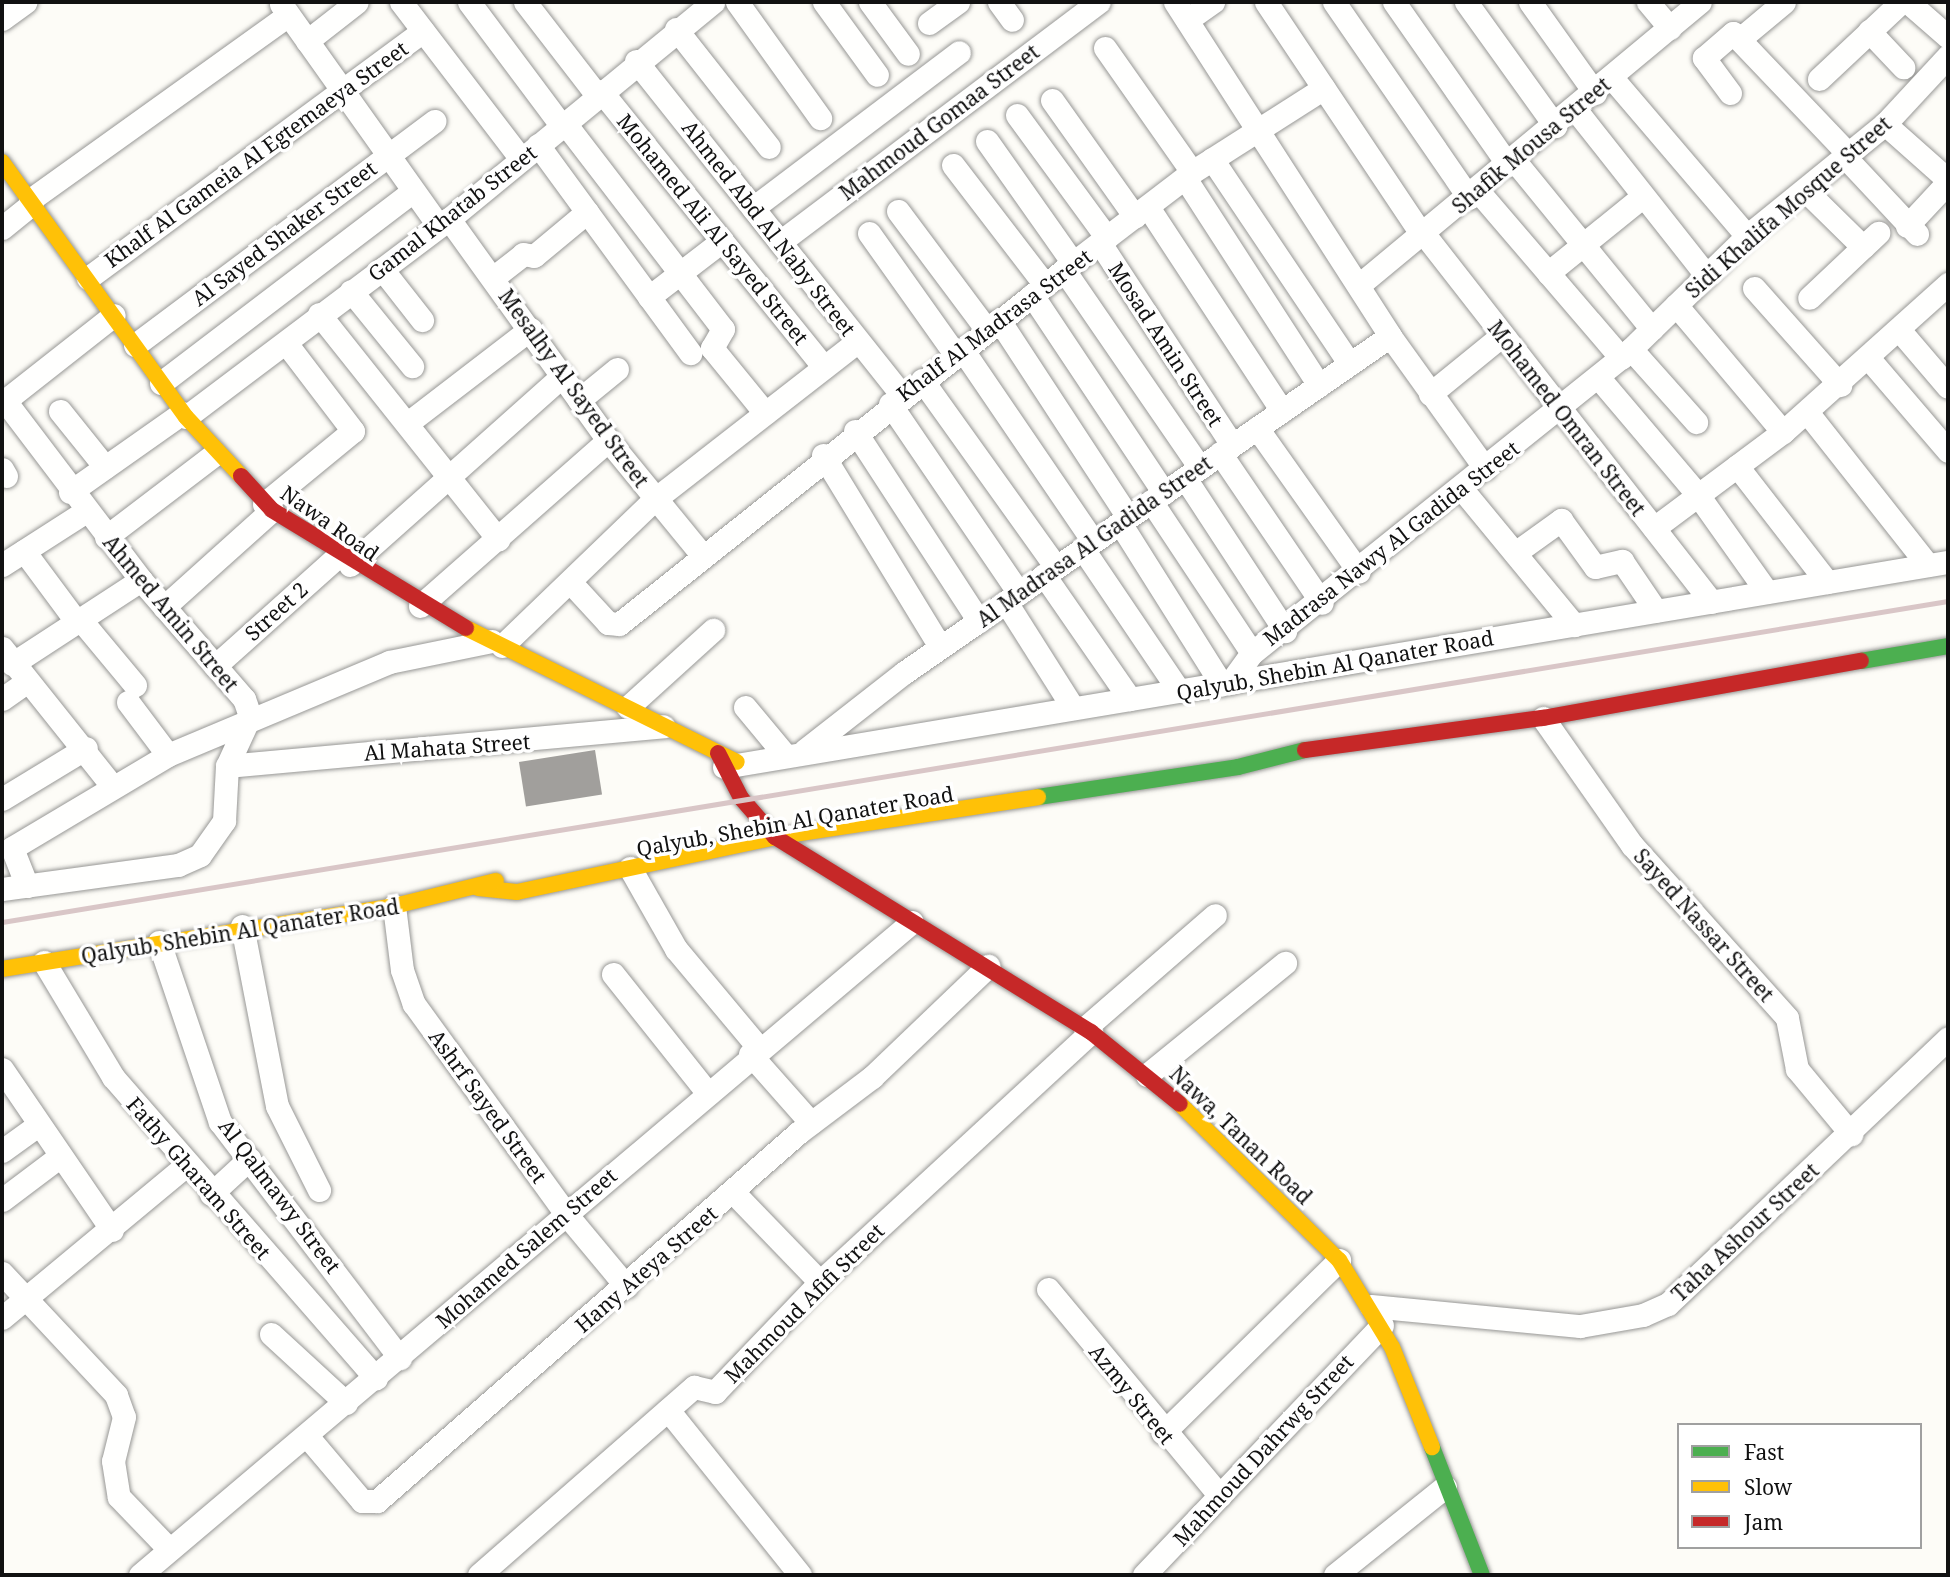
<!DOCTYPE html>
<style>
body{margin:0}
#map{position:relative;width:1950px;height:1577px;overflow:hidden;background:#fdfcf7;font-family:"Noto Serif",serif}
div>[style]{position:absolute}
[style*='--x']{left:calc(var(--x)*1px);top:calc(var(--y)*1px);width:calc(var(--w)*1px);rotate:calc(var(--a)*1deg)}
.building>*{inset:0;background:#a19f9c;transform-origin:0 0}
.roads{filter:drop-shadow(0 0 2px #979795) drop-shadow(0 0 2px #979795)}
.street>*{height:23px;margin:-11.5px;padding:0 11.5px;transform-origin:11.5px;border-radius:11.5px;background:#fffffe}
.fast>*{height:16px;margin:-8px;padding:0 8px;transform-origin:8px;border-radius:8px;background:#4caf50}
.slow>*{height:16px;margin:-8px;padding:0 8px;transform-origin:8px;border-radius:8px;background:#ffc107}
.jam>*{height:16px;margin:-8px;padding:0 8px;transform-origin:8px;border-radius:8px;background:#c62828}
.rail>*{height:5px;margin:-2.5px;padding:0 2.5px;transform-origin:2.5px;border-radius:2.5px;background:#d9c6c7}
span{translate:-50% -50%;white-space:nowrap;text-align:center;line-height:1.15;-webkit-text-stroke:7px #fff;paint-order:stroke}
.street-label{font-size:21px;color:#111}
.frame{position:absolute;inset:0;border:4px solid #111;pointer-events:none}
.legend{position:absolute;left:1677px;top:1423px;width:245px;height:126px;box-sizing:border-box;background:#fff;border:2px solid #a0a0a0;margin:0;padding:9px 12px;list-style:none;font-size:21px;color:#111}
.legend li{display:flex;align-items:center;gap:14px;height:35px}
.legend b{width:35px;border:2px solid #a0a0a0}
</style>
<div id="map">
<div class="building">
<i style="left:595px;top:750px;width:45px;height:77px;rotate:81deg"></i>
</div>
<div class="roads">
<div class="street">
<i style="--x:401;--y:2;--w:198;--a:52.6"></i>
<i style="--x:469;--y:2;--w:154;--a:53.2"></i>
<i style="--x:525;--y:2;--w:118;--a:52.3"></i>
<i style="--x:737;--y:2;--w:143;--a:54.4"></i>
<i style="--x:824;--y:2;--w:90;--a:54"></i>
<i style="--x:870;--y:2;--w:64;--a:53.8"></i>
<i style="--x:999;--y:2;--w:22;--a:54"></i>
<i style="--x:1175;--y:2;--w:397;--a:57.2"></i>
<i style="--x:1390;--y:336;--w:163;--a:54.3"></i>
<i style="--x:1266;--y:2;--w:280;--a:56.2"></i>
<i style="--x:1334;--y:2;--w:238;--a:55.4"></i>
<i style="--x:1394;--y:2;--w:199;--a:55"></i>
<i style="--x:1466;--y:2;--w:153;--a:54.3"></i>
<i style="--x:1530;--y:2;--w:112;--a:54.5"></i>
<i style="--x:1648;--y:2;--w:34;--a:50"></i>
<i style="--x:1908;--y:2;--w:53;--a:41.2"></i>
<i style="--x:281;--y:4;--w:272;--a:54.6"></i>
<i style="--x:2;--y:19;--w:29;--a:-36"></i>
<i style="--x:1187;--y:20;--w:32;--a:-35"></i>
<i style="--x:929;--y:23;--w:36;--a:-36"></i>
<i style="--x:676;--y:29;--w:150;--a:51.8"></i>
<i style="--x:1869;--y:31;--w:50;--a:46.6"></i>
<i style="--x:1741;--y:38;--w:56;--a:-39.9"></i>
<i style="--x:307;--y:41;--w:63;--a:-38"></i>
<i style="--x:1105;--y:48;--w:151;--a:54.9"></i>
<i style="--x:636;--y:61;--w:427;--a:51.5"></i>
<i style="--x:1612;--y:78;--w:208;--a:49.5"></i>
<i style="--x:1819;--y:79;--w:112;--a:-43.2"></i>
<i style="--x:601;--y:91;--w:355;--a:51.1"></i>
<i style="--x:1730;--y:93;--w:44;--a:-126.6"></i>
<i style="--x:1704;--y:58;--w:38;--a:-41"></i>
<i style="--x:1733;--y:33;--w:168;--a:46.4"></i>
<i style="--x:1052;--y:100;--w:143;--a:54.6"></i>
<i style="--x:1575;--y:109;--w:211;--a:51.7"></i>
<i style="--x:1017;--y:115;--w:152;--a:53.8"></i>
<i style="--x:564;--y:122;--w:261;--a:52.5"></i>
<i style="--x:723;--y:329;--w:22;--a:120"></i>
<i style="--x:712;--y:348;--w:84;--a:50.8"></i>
<i style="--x:1885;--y:124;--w:84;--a:41.6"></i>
<i style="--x:987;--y:141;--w:149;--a:54.8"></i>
<i style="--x:538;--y:145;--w:258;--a:53.8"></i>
<i style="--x:1846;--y:158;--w:104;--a:46.9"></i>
<i style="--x:1212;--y:159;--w:247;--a:56.1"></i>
<i style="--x:1514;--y:160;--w:218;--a:50.8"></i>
<i style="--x:953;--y:165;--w:151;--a:52.5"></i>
<i style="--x:1185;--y:178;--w:247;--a:57.1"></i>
<i style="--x:1805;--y:190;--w:81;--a:44.5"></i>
<i style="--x:1863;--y:247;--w:74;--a:136.6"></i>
<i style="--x:1478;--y:191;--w:220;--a:49.4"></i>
<i style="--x:30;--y:200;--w:317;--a:-35.6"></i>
<i style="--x:1148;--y:207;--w:244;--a:56.7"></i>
<i style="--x:753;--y:208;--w:258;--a:-37.1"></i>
<i style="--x:898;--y:211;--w:149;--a:53.2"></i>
<i style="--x:449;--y:219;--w:272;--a:54.3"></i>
<i style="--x:608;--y:440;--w:149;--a:50.7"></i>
<i style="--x:1907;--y:226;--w:60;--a:-47"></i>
<i style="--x:2;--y:228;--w:38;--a:-39"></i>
<i style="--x:869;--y:233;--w:148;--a:54.6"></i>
<i style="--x:1424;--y:234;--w:467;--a:52"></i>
<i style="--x:780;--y:242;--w:399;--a:-37"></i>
<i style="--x:1100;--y:243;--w:241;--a:56.8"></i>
<i style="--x:1863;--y:247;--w:21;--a:-43"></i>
<i style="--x:382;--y:269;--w:65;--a:51.9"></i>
<i style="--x:1064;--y:270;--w:240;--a:55.5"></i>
<i style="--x:1548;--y:273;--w:122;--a:-39"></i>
<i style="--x:494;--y:277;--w:37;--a:-38"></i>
<i style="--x:523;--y:254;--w:11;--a:10"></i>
<i style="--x:534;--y:256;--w:69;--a:-39.7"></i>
<i style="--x:88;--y:278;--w:416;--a:-36.4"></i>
<i style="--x:1359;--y:285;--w:443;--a:-39.7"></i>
<i style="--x:1754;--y:288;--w:130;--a:48.4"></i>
<i style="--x:351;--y:291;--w:97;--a:50.9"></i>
<i style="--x:1032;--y:295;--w:238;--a:56.3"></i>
<i style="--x:649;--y:297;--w:92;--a:-37.5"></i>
<i style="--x:1676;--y:305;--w:166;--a:49.9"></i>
<i style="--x:319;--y:314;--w:288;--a:51.5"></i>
<i style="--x:999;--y:320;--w:235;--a:56.8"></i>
<i style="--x:1901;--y:332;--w:72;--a:49.5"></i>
<i style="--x:135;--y:345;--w:374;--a:-36.8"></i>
<i style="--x:962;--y:349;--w:232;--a:55.7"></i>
<i style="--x:1631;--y:349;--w:98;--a:48.3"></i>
<i style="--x:1870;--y:360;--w:120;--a:49.4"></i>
<i style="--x:1598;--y:377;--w:155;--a:49.7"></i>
<i style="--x:1698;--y:495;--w:119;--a:54.6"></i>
<i style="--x:922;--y:380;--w:230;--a:54.4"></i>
<i style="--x:161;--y:383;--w:317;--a:-37.3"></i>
<i style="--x:1430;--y:394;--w:92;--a:-39.2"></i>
<i style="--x:579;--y:400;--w:49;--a:-39.2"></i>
<i style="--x:2;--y:403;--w:142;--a:-38.2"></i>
<i style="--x:890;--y:404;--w:229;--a:55.7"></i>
<i style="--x:60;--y:411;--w:72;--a:51.2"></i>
<i style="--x:1807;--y:412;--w:195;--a:51.7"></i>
<i style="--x:186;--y:417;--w:329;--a:-37"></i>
<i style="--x:449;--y:219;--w:342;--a:-39.4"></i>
<i style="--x:409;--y:422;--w:153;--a:-37.5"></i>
<i style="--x:1257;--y:428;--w:176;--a:54.7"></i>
<i style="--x:855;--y:431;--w:227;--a:56.9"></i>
<i style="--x:1220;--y:453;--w:181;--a:55.8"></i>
<i style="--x:823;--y:455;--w:225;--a:58.6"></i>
<i style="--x:1737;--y:466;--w:147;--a:52.2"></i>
<i style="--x:2;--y:469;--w:8;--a:60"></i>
<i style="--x:1185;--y:478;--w:183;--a:56.8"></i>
<i style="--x:1461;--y:488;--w:178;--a:50.5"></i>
<i style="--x:70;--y:492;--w:137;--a:-35.2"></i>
<i style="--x:1151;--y:501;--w:182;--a:56.4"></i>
<i style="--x:264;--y:504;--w:115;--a:-39.4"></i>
<i style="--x:353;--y:431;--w:111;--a:-127.3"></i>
<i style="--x:1120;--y:523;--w:191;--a:57.8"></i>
<i style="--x:1654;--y:528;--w:161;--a:-36.7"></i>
<i style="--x:1783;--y:432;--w:222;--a:-41.9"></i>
<i style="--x:106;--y:537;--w:137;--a:-37.3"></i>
<i style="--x:1083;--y:549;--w:171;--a:55.9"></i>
<i style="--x:24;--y:551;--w:87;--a:53.4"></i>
<i style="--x:1515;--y:553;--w:57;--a:-35.7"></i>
<i style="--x:1561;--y:520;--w:58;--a:54.1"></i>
<i style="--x:1595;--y:567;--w:28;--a:-13"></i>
<i style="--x:1622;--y:561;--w:60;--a:55.8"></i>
<i style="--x:2;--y:565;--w:100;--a:-32.7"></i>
<i style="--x:350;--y:565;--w:285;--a:-41.7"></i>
<i style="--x:1044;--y:575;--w:151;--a:55.3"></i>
<i style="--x:572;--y:584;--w:53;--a:47.3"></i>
<i style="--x:608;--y:623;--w:11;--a:5"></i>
<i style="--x:619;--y:624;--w:569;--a:-38.5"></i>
<i style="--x:1064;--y:270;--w:161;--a:-37.4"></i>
<i style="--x:1192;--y:172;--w:156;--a:-32.5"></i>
<i style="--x:1006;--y:602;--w:125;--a:57.7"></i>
<i style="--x:420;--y:606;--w:251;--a:-41.4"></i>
<i style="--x:164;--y:607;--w:145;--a:-41.9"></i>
<i style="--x:80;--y:619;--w:86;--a:50.2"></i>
<i style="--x:502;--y:646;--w:212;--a:-43.9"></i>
<i style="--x:655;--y:499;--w:257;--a:-37.9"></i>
<i style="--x:2;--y:648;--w:178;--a:51.4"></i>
<i style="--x:12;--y:664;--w:154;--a:-33.1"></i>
<i style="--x:215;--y:666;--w:164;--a:-41.8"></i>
<i style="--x:1230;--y:683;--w:37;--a:-54"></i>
<i style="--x:1252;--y:653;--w:486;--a:-38.7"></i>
<i style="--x:1631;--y:349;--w:162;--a:-44.2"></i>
<i style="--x:1747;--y:236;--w:178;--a:-39.1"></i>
<i style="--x:1885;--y:124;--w:93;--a:-47.2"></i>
<i style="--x:2;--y:699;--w:29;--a:-35"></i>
<i style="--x:128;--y:702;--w:66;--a:53"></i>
<i style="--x:628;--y:707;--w:115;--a:-42.2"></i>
<i style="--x:745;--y:707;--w:61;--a:50.3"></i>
<i style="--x:1543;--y:718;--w:155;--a:55"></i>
<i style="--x:1632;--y:845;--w:232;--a:48.1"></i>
<i style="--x:1787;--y:1018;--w:52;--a:78.9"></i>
<i style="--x:1797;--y:1069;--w:85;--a:50.3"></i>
<i style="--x:805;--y:750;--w:127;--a:-38"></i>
<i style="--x:905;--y:672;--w:590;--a:-34.71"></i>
<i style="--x:227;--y:766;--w:438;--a:-5.2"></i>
<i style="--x:724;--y:767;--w:1241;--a:-9.51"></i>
<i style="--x:2;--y:799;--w:98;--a:-31.3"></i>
<i style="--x:630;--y:868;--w:93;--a:60.4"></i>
<i style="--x:676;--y:949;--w:128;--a:50.1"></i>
<i style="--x:27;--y:886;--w:41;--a:-111.5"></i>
<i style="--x:12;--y:848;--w:182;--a:-30.8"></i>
<i style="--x:168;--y:755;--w:240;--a:-22.8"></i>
<i style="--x:389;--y:662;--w:105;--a:-11.5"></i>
<i style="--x:2;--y:889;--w:178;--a:-7.8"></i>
<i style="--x:178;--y:865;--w:24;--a:-24"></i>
<i style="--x:200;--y:855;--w:42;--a:-54.8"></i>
<i style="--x:224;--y:821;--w:55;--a:-86.9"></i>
<i style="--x:227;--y:766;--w:55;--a:-65.3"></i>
<i style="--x:250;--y:716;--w:18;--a:-109"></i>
<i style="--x:244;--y:699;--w:157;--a:-130.9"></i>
<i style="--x:141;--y:580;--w:225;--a:-127.2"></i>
<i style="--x:394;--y:906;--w:64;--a:82.9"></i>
<i style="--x:402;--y:970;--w:36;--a:71"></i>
<i style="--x:414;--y:1004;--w:259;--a:54.1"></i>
<i style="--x:566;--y:1214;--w:94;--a:50.2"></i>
<i style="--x:242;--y:926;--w:183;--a:79"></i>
<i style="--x:277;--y:1106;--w:94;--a:63.4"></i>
<i style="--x:159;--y:942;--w:190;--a:71.3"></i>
<i style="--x:220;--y:1122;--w:297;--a:52.7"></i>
<i style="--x:44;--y:962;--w:134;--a:59"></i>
<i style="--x:113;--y:1077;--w:400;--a:48.9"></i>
<i style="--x:613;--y:974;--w:149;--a:51.5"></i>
<i style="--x:1085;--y:1028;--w:172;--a:-41"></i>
<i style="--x:750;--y:1054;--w:92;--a:48.5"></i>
<i style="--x:2;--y:1069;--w:195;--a:55.7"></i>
<i style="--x:1147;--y:1075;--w:178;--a:-39.1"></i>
<i style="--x:2;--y:1151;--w:44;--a:-35.8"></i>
<i style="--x:734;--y:1193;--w:124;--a:46"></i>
<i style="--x:211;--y:1194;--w:52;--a:-42.6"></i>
<i style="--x:2;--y:1200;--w:71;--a:-37"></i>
<i style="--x:2;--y:1273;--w:167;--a:46.9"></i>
<i style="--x:116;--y:1395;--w:23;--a:70"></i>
<i style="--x:124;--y:1417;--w:45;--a:104"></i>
<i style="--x:113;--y:1461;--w:36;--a:81"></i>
<i style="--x:119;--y:1497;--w:72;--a:46.1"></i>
<i style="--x:1048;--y:1289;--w:269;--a:50.3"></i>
<i style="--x:1371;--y:1306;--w:210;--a:5.5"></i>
<i style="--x:1580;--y:1326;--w:64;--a:-9.9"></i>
<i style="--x:1643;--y:1315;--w:27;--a:-24"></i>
<i style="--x:1668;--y:1304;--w:386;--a:-43.5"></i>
<i style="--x:2;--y:1318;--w:238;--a:-39.7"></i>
<i style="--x:271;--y:1334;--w:102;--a:42.6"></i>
<i style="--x:668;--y:1410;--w:211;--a:51.3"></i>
<i style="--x:1163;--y:1433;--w:247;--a:-44.5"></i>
<i style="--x:307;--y:1436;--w:85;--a:49.8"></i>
<i style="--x:362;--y:1501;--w:15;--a:0"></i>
<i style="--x:377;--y:1501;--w:559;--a:-41.16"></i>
<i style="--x:798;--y:1133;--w:93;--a:-37.1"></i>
<i style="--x:872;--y:1077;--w:161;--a:-43.7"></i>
<i style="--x:140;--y:1575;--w:1011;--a:-40.23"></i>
<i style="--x:479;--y:1575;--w:286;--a:-41.2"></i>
<i style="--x:694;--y:1387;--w:22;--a:13"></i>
<i style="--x:715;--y:1392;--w:152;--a:-46.3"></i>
<i style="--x:820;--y:1282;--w:369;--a:-42.7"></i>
<i style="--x:1144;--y:1575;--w:345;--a:-46.4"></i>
<i style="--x:1335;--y:1575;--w:141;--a:-38.7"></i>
</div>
<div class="fast">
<i style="--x:1861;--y:661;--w:88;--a:-9.8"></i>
<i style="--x:1038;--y:797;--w:202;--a:-8.5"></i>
<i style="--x:1238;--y:767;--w:69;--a:-14.2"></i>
<i style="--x:1432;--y:1447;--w:137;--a:68.7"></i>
</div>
<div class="slow">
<i style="--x:2;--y:162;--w:314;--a:54.2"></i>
<i style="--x:186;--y:417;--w:81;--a:47"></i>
<i style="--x:466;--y:628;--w:302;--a:26.3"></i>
<i style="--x:478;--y:888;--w:39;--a:6"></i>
<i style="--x:517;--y:892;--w:264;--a:-12"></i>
<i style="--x:775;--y:837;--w:266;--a:-8.6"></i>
<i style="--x:2;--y:969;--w:397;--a:-9.1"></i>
<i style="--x:394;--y:906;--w:105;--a:-13.8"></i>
<i style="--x:1180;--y:1104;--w:223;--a:44.5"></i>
<i style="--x:1339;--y:1260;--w:102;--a:58.7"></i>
<i style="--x:1392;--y:1347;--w:108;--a:68.2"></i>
</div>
<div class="jam">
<i style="--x:241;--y:476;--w:46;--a:47.6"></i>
<i style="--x:272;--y:510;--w:227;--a:31.3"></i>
<i style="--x:1305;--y:750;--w:240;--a:-7.7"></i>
<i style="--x:1543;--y:718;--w:323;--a:-10.2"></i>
<i style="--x:718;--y:753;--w:51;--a:62.9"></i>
<i style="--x:741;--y:798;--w:52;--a:48.9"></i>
<i style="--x:775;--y:837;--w:371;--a:31.7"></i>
<i style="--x:1091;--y:1032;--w:114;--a:39"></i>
</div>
</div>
<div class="rail">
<i style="--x:2;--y:922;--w:1972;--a:-9.37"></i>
</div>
<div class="street-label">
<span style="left:939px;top:122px;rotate:-37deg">Mahmoud Gomaa Street</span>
<span style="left:1531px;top:145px;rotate:-40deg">Shafik Mousa Street</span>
<span style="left:256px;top:154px;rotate:-36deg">Khalf Al Gameia Al Egtemaeya Street</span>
<span style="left:1788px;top:207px;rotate:-41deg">Sidi Khalifa Mosque Street</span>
<span style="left:452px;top:213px;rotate:-38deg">Gamal Khatab Street</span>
<span style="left:769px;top:228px;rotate:52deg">Ahmed Abd Al Naby Street</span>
<span style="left:713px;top:229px;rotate:51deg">Mohamed Ali Al Sayed Street</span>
<span style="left:284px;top:233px;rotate:-37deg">Al Sayed Shaker Street</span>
<span style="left:994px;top:325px;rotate:-37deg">Khalf Al Madrasa Street</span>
<span style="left:1166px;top:344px;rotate:57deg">Mosad Amin Street</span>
<span style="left:574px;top:388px;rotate:54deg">Mesalhy Al Sayed Street</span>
<span style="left:1567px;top:418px;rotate:52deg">Mohamed Omran Street</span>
<span style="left:330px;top:523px;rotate:35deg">Nawa Road</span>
<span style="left:1094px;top:541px;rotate:-35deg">Al Madrasa Al Gadida Street</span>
<span style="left:1391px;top:543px;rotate:-38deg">Madrasa Nawy Al Gadida Street</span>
<span style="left:276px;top:611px;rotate:-42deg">Street 2</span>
<span style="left:171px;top:613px;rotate:50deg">Ahmed Amin Street</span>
<span style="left:1335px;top:665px;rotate:-10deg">Qalyub, Shebin Al Qanater Road</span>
<span style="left:447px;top:747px;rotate:-4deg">Al Mahata Street</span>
<span style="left:795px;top:821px;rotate:-10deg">Qalyub, Shebin Al Qanater Road</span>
<span style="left:1704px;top:925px;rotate:48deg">Sayed Nassar Street</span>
<span style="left:240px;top:931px;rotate:-9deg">Qalyub, Shebin Al Qanater Road</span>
<span style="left:488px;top:1106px;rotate:54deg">Ashrf Sayed Street</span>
<span style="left:1241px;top:1135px;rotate:44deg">Nawa, Tanan Road</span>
<span style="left:199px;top:1178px;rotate:49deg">Fathy Gharam Street</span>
<span style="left:280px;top:1196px;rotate:53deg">Al Qalmawy Street</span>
<span style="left:1745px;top:1232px;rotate:-43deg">Taha Ashour Street</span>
<span style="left:526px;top:1248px;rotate:-41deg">Mohamed Salem Street</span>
<span style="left:646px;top:1269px;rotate:-41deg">Hany Ateya Street</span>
<span style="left:804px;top:1303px;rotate:-45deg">Mahmoud Afifi Street</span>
<span style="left:1132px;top:1394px;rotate:51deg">Azmy Street</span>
<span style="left:1263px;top:1450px;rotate:-47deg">Mahmoud Dahrwg Street</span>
</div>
<div class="frame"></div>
<ul class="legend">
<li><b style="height:9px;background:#4caf50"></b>Fast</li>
<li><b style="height:9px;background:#ffc107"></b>Slow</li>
<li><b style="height:9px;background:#c62828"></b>Jam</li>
</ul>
</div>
